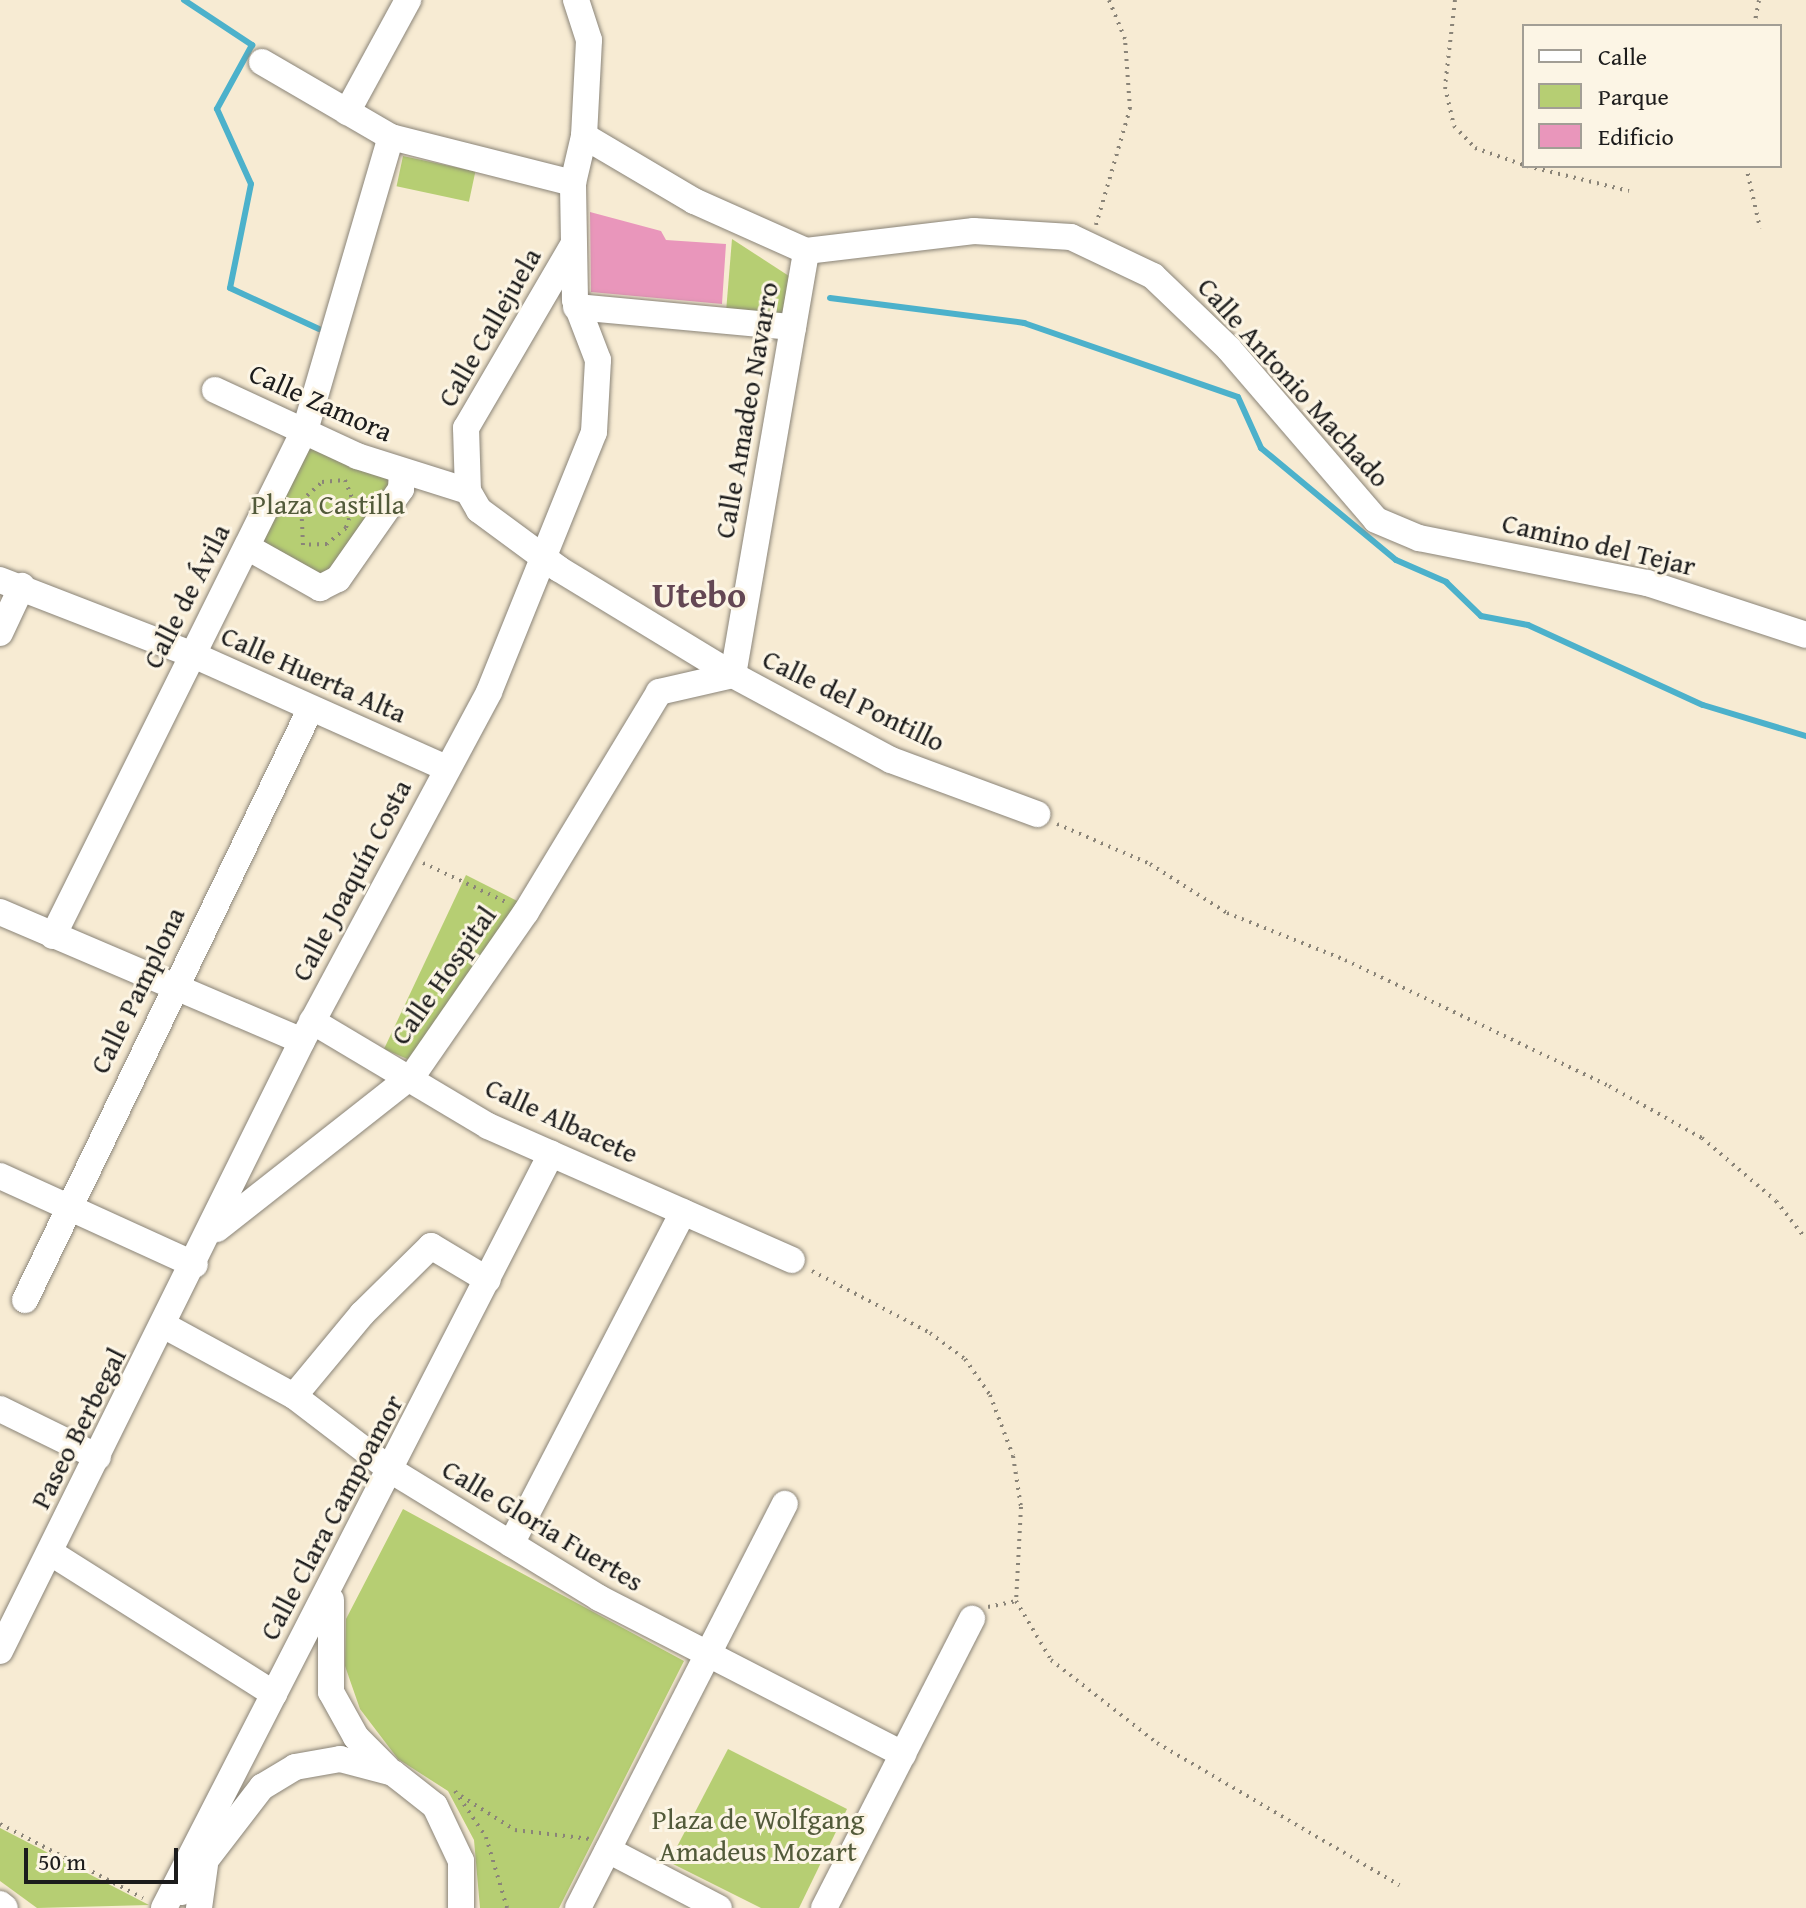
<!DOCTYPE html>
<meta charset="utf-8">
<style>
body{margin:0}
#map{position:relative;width:1806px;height:1908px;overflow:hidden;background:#f7ebd3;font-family:"Gentium Book Plus",serif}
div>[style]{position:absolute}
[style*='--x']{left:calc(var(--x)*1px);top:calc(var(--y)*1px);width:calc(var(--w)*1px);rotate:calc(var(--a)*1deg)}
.green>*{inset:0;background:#b6ce73;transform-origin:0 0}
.stream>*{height:6px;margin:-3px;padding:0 3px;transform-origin:3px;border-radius:3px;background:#4cb1cb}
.building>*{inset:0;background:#e996bb}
.path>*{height:4px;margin-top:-2px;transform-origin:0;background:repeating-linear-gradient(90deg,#8a8478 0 2px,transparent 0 8px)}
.roads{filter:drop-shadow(0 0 2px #8a8478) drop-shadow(0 0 2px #8a8478)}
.minor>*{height:26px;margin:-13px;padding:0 13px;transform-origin:13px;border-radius:13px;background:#fff}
span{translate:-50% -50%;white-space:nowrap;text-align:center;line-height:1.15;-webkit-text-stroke:6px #fcf5e5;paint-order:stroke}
.street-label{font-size:28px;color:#1c1c1c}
.park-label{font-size:28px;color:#525a3a}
.district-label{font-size:36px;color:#644754;font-weight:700}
.legend{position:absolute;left:1522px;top:24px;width:260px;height:144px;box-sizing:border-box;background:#fcf5e5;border:2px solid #a29e95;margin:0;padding:10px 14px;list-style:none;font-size:24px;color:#1c1c1c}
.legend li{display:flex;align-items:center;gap:16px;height:40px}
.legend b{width:40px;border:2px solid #a29e95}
.scale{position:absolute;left:24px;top:1848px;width:154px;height:36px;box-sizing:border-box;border:4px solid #1c1c1c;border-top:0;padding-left:10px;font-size:24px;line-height:28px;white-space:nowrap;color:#1c1c1c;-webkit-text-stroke:6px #fcf5e5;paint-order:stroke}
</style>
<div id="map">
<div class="green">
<i style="left:403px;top:156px;width:74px;height:31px;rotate:12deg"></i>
<i style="clip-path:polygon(732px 239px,792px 278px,787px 319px,726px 312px)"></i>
<i style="clip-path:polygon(308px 439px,397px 478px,321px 584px,252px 544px)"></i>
<i style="clip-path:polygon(466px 875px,525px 905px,412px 1061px,384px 1049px)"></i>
<i style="clip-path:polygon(403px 1509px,684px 1661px,559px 1908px,480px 1908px,474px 1840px,448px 1791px,398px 1759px,360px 1709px,345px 1666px,346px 1619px)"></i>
<i style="clip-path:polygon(728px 1749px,847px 1809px,799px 1908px,761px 1908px,669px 1862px)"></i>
<i style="clip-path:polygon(0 1828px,149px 1905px,37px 1908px,0 1881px)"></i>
</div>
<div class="stream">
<i style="--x:184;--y:0;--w:82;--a:33.5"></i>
<i style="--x:252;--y:45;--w:73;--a:118.7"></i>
<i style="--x:217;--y:109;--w:82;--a:65.6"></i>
<i style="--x:251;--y:184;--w:106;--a:101.4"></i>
<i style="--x:230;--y:288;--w:98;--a:24.7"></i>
<i style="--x:830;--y:298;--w:196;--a:7.3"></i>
<i style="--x:1024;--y:323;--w:226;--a:19.1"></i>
<i style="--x:1238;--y:397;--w:56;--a:65.7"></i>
<i style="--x:1261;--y:448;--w:175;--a:39.7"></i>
<i style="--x:1396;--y:560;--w:55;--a:23.7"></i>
<i style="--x:1446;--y:582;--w:49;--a:44.2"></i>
<i style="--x:1481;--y:616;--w:48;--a:10.8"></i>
<i style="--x:1528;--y:625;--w:192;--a:24.6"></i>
<i style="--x:1703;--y:705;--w:108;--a:16.8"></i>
</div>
<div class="building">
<i style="clip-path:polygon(590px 212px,661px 231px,666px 240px,726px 244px,722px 304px,591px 292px)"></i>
</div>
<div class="path">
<i style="--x:1455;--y:0;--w:88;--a:96.6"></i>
<i style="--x:1445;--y:87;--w:40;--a:77"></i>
<i style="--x:1454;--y:126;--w:30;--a:46"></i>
<i style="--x:1475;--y:148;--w:52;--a:19.1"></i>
<i style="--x:1754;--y:26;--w:26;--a:-79"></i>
<i style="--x:1527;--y:166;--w:105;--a:13.8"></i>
<i style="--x:1746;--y:166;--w:64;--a:77.3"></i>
<i style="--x:1096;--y:225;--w:121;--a:-73.7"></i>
<i style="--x:1130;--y:109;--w:70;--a:-94.1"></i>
<i style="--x:1125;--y:39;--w:42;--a:-112.3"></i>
<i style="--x:345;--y:480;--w:25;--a:69"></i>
<i style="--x:354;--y:503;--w:26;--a:108"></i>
<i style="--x:346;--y:528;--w:25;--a:140"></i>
<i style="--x:327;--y:544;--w:24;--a:178"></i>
<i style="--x:303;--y:545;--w:44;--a:-92.6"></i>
<i style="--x:301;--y:501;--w:28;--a:-42"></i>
<i style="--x:322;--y:482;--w:23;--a:-5"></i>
<i style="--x:1057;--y:824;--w:101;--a:23.3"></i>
<i style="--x:1150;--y:864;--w:91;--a:32.5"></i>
<i style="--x:1227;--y:913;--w:127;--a:21.7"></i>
<i style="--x:1345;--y:960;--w:293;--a:25.5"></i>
<i style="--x:1609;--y:1086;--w:107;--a:29.2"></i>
<i style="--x:1702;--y:1138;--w:97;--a:40.4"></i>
<i style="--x:1776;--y:1201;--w:48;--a:51.7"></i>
<i style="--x:423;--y:863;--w:92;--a:25.2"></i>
<i style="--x:812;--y:1271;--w:133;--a:27.7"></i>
<i style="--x:930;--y:1333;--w:44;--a:36.6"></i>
<i style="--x:965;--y:1359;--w:44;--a:55.2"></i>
<i style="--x:990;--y:1395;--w:65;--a:69.3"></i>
<i style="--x:1013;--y:1456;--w:52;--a:81.1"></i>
<i style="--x:1021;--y:1507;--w:94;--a:93"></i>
<i style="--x:1016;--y:1601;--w:69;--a:59.3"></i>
<i style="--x:1051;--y:1660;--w:135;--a:38.1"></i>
<i style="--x:1157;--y:1743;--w:281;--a:30.4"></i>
<i style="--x:988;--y:1607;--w:29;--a:-12"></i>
<i style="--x:455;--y:1791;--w:55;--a:56"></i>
<i style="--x:486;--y:1837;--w:74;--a:73.5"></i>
<i style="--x:461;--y:1796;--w:64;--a:32.2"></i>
<i style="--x:515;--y:1830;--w:76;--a:6.8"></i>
<i style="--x:0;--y:1824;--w:161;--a:27.4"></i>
</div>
<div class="roads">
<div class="minor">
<i style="--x:262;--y:62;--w:149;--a:30.2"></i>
<i style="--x:391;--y:137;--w:188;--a:14.2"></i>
<i style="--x:347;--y:112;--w:128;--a:-61.4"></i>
<i style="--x:584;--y:136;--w:128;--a:30.6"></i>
<i style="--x:694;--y:201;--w:123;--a:24.1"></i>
<i style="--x:806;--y:251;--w:169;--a:-6.8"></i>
<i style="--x:974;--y:231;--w:97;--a:3.5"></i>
<i style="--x:1071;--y:237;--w:91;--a:25.4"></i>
<i style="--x:1153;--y:276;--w:105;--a:43.8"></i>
<i style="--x:1229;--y:349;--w:225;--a:49.3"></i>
<i style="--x:1376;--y:520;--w:47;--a:22.7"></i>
<i style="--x:1419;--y:538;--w:232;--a:11.2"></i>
<i style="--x:1647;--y:583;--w:167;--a:18.1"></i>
<i style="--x:573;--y:245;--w:212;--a:120.3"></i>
<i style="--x:466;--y:428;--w:63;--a:88.2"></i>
<i style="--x:468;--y:491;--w:22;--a:60"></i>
<i style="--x:479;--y:510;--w:99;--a:36.4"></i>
<i style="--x:559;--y:569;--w:204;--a:31.3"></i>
<i style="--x:733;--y:675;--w:179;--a:28.3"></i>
<i style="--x:891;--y:760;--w:156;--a:20.3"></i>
<i style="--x:576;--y:307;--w:218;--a:5.3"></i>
<i style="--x:215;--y:390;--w:157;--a:24.9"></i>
<i style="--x:357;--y:456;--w:116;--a:17.5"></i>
<i style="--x:247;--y:547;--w:84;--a:29.3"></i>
<i style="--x:320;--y:588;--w:20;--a:-27"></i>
<i style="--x:338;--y:579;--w:110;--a:-55"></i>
<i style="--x:401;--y:489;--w:17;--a:-87"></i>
<i style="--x:0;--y:580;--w:205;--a:21.2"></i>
<i style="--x:191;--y:654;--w:279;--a:24.1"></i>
<i style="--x:0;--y:633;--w:52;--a:-64.9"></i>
<i style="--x:733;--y:675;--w:430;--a:-80.2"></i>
<i style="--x:0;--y:912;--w:328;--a:23.1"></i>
<i style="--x:53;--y:936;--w:568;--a:-63.57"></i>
<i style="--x:306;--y:427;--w:302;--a:-73.7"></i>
<i style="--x:312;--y:1021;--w:205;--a:30.8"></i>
<i style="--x:488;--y:1126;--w:332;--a:23.8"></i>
<i style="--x:0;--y:1176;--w:214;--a:24.5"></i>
<i style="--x:217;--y:1229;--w:249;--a:-38.2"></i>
<i style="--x:413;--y:1075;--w:198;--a:-55.3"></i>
<i style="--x:526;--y:912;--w:257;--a:-58.8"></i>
<i style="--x:659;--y:692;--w:76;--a:-12.9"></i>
<i style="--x:25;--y:1300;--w:655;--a:-64.22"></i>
<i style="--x:165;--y:1326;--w:147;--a:28.5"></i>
<i style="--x:294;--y:1396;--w:123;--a:37.4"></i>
<i style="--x:392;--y:1471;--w:243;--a:31.5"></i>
<i style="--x:599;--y:1598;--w:342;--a:27.2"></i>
<i style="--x:294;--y:1396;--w:107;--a:-50.3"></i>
<i style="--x:362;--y:1314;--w:97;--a:-44.6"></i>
<i style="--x:431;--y:1246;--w:66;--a:30.8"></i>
<i style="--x:0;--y:1409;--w:109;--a:26.1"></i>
<i style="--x:511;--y:1544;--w:374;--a:-62.6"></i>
<i style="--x:51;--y:1553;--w:264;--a:32.3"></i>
<i style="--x:331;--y:1600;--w:92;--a:90"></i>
<i style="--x:331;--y:1692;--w:51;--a:60.9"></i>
<i style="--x:356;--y:1737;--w:44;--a:45"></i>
<i style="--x:0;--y:1651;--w:681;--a:-63.66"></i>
<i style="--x:302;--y:1041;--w:396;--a:-61.8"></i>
<i style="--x:489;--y:692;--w:280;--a:-68"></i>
<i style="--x:594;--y:432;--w:72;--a:-86.8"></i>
<i style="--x:598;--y:360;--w:64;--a:-111"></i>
<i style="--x:575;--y:300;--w:117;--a:-91"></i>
<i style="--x:573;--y:183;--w:48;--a:-76.8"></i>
<i style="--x:584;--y:136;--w:96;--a:-87"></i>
<i style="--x:589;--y:40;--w:42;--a:-108"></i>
<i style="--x:608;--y:1850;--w:125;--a:27.6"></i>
<i style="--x:181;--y:1892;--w:133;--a:-52.4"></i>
<i style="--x:262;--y:1787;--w:39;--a:-31"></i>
<i style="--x:295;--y:1767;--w:46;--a:-10.1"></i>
<i style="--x:340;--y:1759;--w:55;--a:14.8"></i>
<i style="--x:393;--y:1773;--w:53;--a:38.2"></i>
<i style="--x:435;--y:1806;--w:61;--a:64.7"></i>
<i style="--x:461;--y:1861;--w:47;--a:90"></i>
<i style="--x:0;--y:1904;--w:6;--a:39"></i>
<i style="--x:164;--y:1908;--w:848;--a:-62.83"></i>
<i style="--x:199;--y:1908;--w:43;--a:-82.1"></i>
<i style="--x:578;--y:1908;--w:454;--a:-62.9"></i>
<i style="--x:824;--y:1908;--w:325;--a:-62.9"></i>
</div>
</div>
<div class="street-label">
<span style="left:489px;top:327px;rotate:-60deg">Calle Callejuela</span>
<span style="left:1294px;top:382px;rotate:48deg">Calle Antonio Machado</span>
<span style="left:321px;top:402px;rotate:24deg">Calle Zamora</span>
<span style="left:746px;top:410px;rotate:-80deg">Calle Amadeo Navarro</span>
<span style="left:1599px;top:544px;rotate:13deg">Camino del Tejar</span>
<span style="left:186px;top:596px;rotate:-63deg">Calle de Ávila</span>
<span style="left:314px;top:674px;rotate:24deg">Calle Huerta Alta</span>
<span style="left:854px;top:700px;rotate:26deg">Calle del Pontillo</span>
<span style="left:351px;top:880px;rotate:-62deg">Calle Joaquín Costa</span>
<span style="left:443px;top:975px;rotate:-55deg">Calle Hospital</span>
<span style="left:137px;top:990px;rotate:-64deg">Calle Pamplona</span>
<span style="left:562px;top:1120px;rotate:25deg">Calle Albacete</span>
<span style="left:78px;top:1428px;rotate:-63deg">Paseo Berbegal</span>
<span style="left:331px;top:1517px;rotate:-62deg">Calle Clara Campoamor</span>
<span style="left:543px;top:1525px;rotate:31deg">Calle Gloria Fuertes</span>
</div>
<div class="park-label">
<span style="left:328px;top:504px">Plaza Castilla</span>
<span style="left:758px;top:1835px">Plaza de Wolfgang<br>Amadeus Mozart</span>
</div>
<div class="district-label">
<span style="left:699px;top:594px">Utebo</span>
</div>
<ul class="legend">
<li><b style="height:10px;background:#fff"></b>Calle</li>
<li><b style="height:22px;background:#b6ce73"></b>Parque</li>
<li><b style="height:22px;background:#e996bb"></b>Edificio</li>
</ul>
<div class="scale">50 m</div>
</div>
